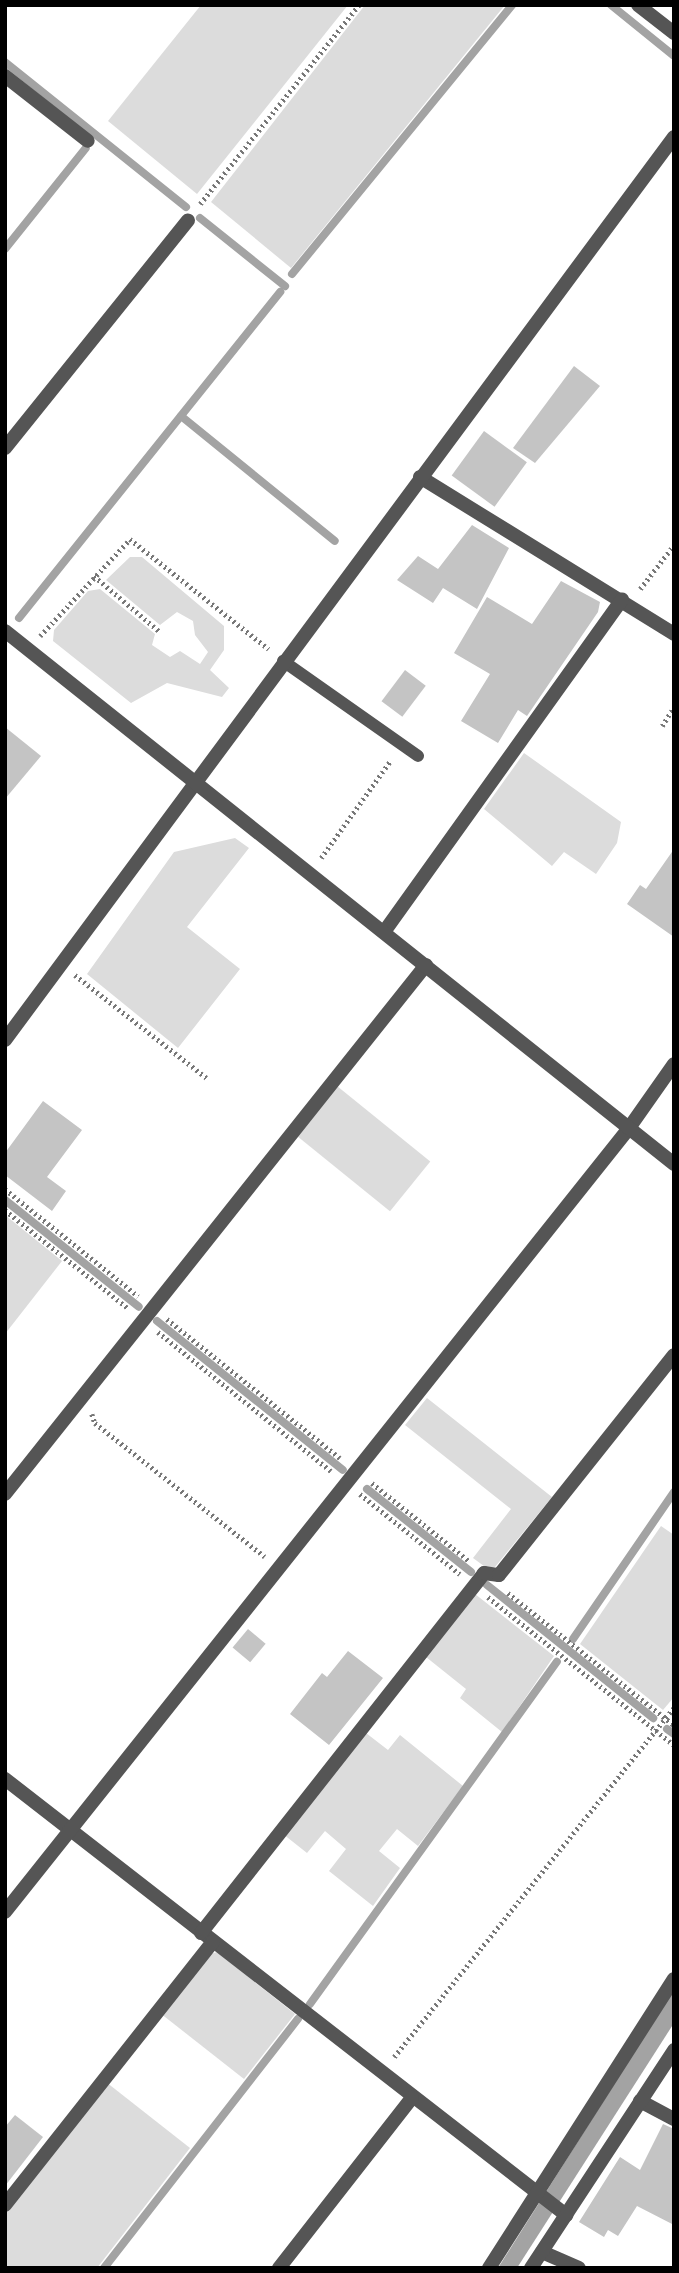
<!DOCTYPE html>
<style>
body{margin:0}
#map{position:relative;width:679px;height:2273px;overflow:hidden;background:#fff;font-family:"IBM Plex Sans",sans-serif}
div>[style]{position:absolute}
[style*='--x']{left:calc(var(--x)*1px);top:calc(var(--y)*1px);width:calc(var(--w)*1px);rotate:calc(var(--a)*1deg)}
.green>*{inset:0;background:#dcdcdc;transform-origin:0 0}
.water>*{inset:0;background:#a3a3a3}
.stream>*{height:8px;margin:-4px;padding:0 4px;transform-origin:4px;border-radius:4px;background:#a3a3a3}
.building>*{inset:0;background:#c4c4c4;transform-origin:0 0}
.path>*{height:4.5px;margin-top:-2.25px;transform-origin:0;background:repeating-linear-gradient(90deg,#777 0 2px,transparent 0 5.5px)}
.service>*{height:12px;margin:-6px;padding:0 6px;transform-origin:6px;border-radius:6px;background:#555}
.minor>*{height:14px;margin:-7px;padding:0 7px;transform-origin:7px;border-radius:7px;background:#555}
.tertiary>*{height:14px;margin:-7px;padding:0 7px;transform-origin:7px;border-radius:7px;background:#555}
span{translate:-50% -50%;white-space:nowrap;text-align:center;line-height:1.15;-webkit-text-stroke:5px #fff;paint-order:stroke}
.frame{position:absolute;inset:0;border:7px solid #000;pointer-events:none}
</style>
<div id="map">
<div class="green">
<i style="clip-path:polygon(201px 5px,348px 5px,197px 194px,108px 121px)"></i>
<i style="clip-path:polygon(365px 5px,505px 5px,291px 268px,211px 202px)"></i>
<i style="clip-path:polygon(130px 557px,142px 557px,224px 626px,224px 650px,210px 670px,229px 688px,222px 697px,167px 683px,131px 703px,53px 641px,54px 630px,88px 591px,100px 589px,155px 634px,152px 645px,170px 657px,180px 651px,200px 664px,208px 652px,195px 635px,193px 621px,177px 612px,160px 625px,106px 580px)"></i>
<i style="clip-path:polygon(524px 753px,621px 822px,617px 843px,596px 874px,564px 852px,552px 866px,484px 809px)"></i>
<i style="clip-path:polygon(235px 838px,249px 848px,187px 927px,240px 969px,178px 1048px,87px 974px,174px 852px)"></i>
<i style="left:337px;top:1086px;width:120px;height:64px;rotate:39deg"></i>
<i style="clip-path:polygon(5px 1215px,62px 1261px,5px 1334px)"></i>
<i style="clip-path:polygon(427px 1398px,552px 1497px,495px 1567px,488px 1569px,473px 1558px,511px 1509px,405px 1425px)"></i>
<i style="clip-path:polygon(661px 1526px,674px 1535px,674px 1697px,663px 1710px,580px 1644px)"></i>
<i style="clip-path:polygon(475px 1594px,554px 1656px,502px 1732px,460px 1698px,466px 1689px,426px 1657px)"></i>
<i style="clip-path:polygon(366px 1733px,388px 1750px,400px 1735px,463px 1786px,418px 1846px,397px 1829px,379px 1851px,400px 1868px,373px 1906px,329px 1871px,346px 1849px,325px 1831px,307px 1853px,283px 1834px)"></i>
<i style="clip-path:polygon(217px 1952px,295px 2014px,244px 2079px,160px 2013px,205px 1956px)"></i>
<i style="clip-path:polygon(106px 2082px,190px 2148px,97px 2268px,5px 2268px,5px 2212px)"></i>
</div>
<div class="water">
<i style="clip-path:polygon(674px 1989px,674px 2023px,517px 2268px,498px 2268px)"></i>
</div>
<div class="stream">
<i style="--x:611;--y:5;--w:81;--a:39"></i>
<i style="--x:5;--y:62;--w:232;--a:38.7"></i>
<i style="--x:200;--y:218;--w:109;--a:38.7"></i>
<i style="--x:5;--y:249;--w:129;--a:-51.3"></i>
<i style="--x:292;--y:274;--w:348;--a:-50.7"></i>
<i style="--x:181;--y:416;--w:198;--a:39.1"></i>
<i style="--x:19;--y:618;--w:418;--a:-51.3"></i>
<i style="--x:5;--y:1200;--w:171;--a:38.6"></i>
<i style="--x:157;--y:1321;--w:238;--a:38.7"></i>
<i style="--x:367;--y:1489;--w:133;--a:38.6"></i>
<i style="--x:487;--y:1585;--w:213;--a:38.7"></i>
<i style="--x:573;--y:1639;--w:178;--a:-55.5"></i>
<i style="--x:667;--y:1729;--w:9;--a:36"></i>
<i style="--x:310;--y:2004;--w:422;--a:-54.2"></i>
<i style="--x:104;--y:2268;--w:316;--a:-52.1"></i>
</div>
<div class="building">
<i style="clip-path:polygon(574px 366px,600px 386px,535px 463px,513px 448px)"></i>
<i style="left:484px;top:431px;width:53px;height:55px;rotate:36deg"></i>
<i style="clip-path:polygon(472px 525px,509px 548px,477px 609px,443px 588px,433px 603px,397px 580px,418px 556px,438px 569px)"></i>
<i style="clip-path:polygon(561px 581px,600px 602px,598px 612px,527px 716px,518px 710px,498px 743px,461px 721px,490px 674px,454px 653px,487px 597px,532px 624px)"></i>
<i style="left:405px;top:670px;width:26px;height:39px;rotate:37deg"></i>
<i style="clip-path:polygon(5px 727px,41px 756px,5px 799px)"></i>
<i style="clip-path:polygon(674px 849px,674px 937px,627px 904px,640px 885px,646px 889px)"></i>
<i style="clip-path:polygon(43px 1101px,82px 1130px,47px 1177px,66px 1191px,52px 1211px,5px 1175px,5px 1153px)"></i>
<i style="left:248px;top:1629px;width:23px;height:24px;rotate:40deg"></i>
<i style="clip-path:polygon(348px 1651px,383px 1678px,329px 1745px,290px 1714px,322px 1673px,327px 1677px)"></i>
<i style="clip-path:polygon(15px 2115px,43px 2137px,5px 2186px,5px 2127px)"></i>
<i style="clip-path:polygon(663px 2124px,674px 2129px,674px 2225px,637px 2206px,618px 2236px,608px 2230px,604px 2237px,579px 2222px,620px 2157px,640px 2170px)"></i>
</div>
<div class="path">
<i style="--x:200;--y:204;--w:255;--a:-51.4"></i>
<i style="--x:94;--y:576;--w:85;--a:40.2"></i>
<i style="--x:640;--y:589;--w:56;--a:-52.3"></i>
<i style="--x:40;--y:636;--w:132;--a:-47.1"></i>
<i style="--x:130;--y:539;--w:177;--a:38.4"></i>
<i style="--x:662;--y:726;--w:22;--a:-58"></i>
<i style="--x:321;--y:858;--w:120;--a:-54.5"></i>
<i style="--x:75;--y:975;--w:167;--a:38"></i>
<i style="--x:5;--y:1189;--w:171;--a:38.8"></i>
<i style="--x:5;--y:1210;--w:159;--a:38.6"></i>
<i style="--x:167;--y:1319;--w:222;--a:38.8"></i>
<i style="--x:158;--y:1332;--w:222;--a:38.8"></i>
<i style="--x:92;--y:1414;--w:9;--a:72"></i>
<i style="--x:95;--y:1423;--w:216;--a:38.2"></i>
<i style="--x:372;--y:1483;--w:124;--a:38.8"></i>
<i style="--x:360;--y:1494;--w:128;--a:38.7"></i>
<i style="--x:508;--y:1593;--w:212;--a:38.5"></i>
<i style="--x:488;--y:1597;--w:238;--a:38.5"></i>
<i style="--x:394;--y:2057;--w:447;--a:-51.3"></i>
</div>
<div class="service">
<i style="--x:283;--y:661;--w:165;--a:35.1"></i>
</div>
<div class="minor">
<i style="--x:638;--y:5;--w:46;--a:37.9"></i>
<i style="--x:5;--y:76;--w:105;--a:38.1"></i>
<i style="--x:5;--y:448;--w:292;--a:-51.2"></i>
<i style="--x:420;--y:477;--w:299;--a:31.7"></i>
<i style="--x:384;--y:932;--w:409;--a:-54.4"></i>
<i style="--x:5;--y:1040;--w:1124;--a:-53.47"></i>
<i style="--x:5;--y:1494;--w:676;--a:-51.49"></i>
<i style="--x:5;--y:1779;--w:711;--a:37.85"></i>
<i style="--x:5;--y:1912;--w:1002;--a:-51.48"></i>
<i style="--x:629;--y:1128;--w:78;--a:-54.9"></i>
<i style="--x:201;--y:1933;--w:458;--a:-51.8"></i>
<i style="--x:484;--y:1573;--w:15;--a:8"></i>
<i style="--x:499;--y:1575;--w:281;--a:-51.5"></i>
<i style="--x:640;--y:2101;--w:38;--a:28"></i>
<i style="--x:5;--y:2205;--w:335;--a:-51.7"></i>
<i style="--x:542;--y:2252;--w:40;--a:23.4"></i>
<i style="--x:279;--y:2268;--w:216;--a:-52"></i>
<i style="--x:489;--y:2268;--w:343;--a:-57.4"></i>
<i style="--x:531;--y:2268;--w:261;--a:-56.7"></i>
</div>
<div class="tertiary">
<i style="--x:5;--y:631;--w:855;--a:38.54"></i>
</div>
<div class="frame"></div>
</div>
